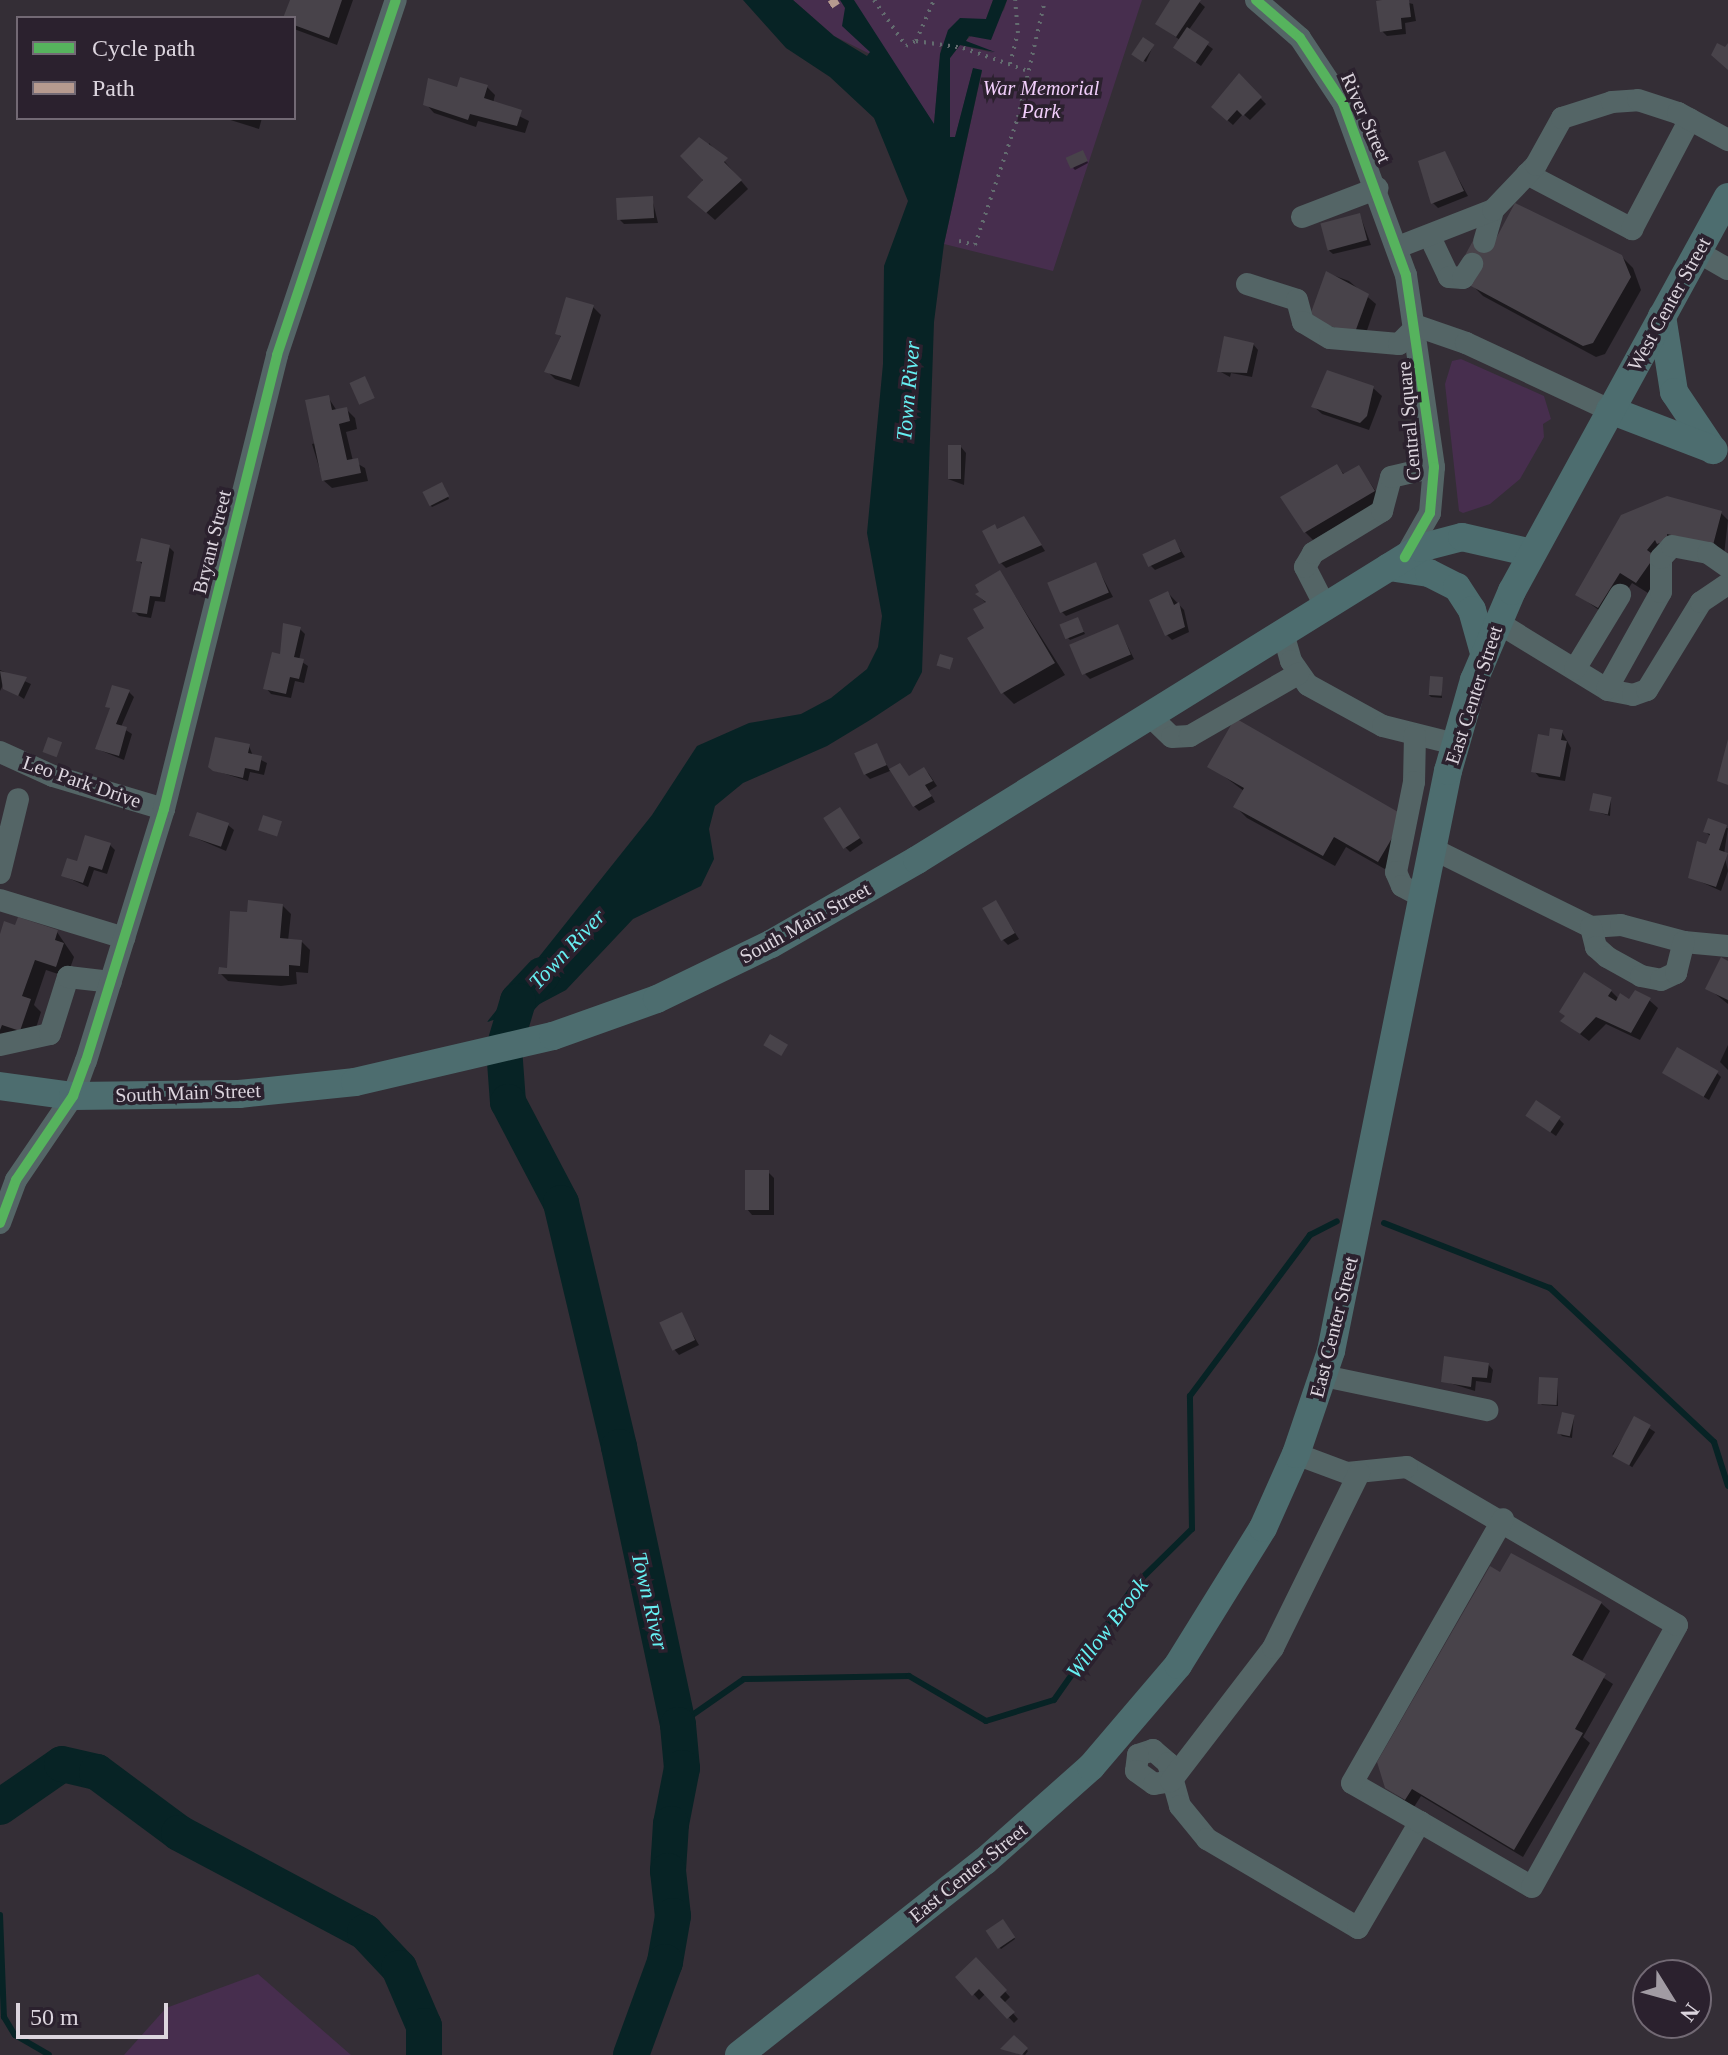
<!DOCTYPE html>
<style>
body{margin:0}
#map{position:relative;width:1728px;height:2055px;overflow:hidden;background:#342e36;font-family:Georgia,serif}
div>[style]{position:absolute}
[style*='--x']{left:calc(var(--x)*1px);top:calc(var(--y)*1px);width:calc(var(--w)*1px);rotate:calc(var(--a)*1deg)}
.green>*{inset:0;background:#472e4e}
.water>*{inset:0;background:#072325}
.shadow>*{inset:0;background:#0007;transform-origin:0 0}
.stream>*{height:6px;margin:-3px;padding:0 3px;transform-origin:3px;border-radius:3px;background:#072325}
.river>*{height:36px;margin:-18px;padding:0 18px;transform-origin:18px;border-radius:18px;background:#072325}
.building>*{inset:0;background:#48434a;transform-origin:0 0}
.path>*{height:4px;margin-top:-2px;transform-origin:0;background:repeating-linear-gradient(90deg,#636c6f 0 2px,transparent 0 8px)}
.minor>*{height:22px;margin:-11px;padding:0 11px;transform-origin:11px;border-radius:11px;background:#546566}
.major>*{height:28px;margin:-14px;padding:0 14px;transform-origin:14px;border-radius:14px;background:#4d6d6f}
.quiet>*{height:8px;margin-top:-4px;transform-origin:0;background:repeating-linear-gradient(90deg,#b69a8f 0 16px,transparent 0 24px)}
.cycleway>*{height:10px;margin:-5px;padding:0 5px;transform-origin:5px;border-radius:5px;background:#56b35d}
span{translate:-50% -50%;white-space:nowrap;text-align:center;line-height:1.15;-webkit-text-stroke:7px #2b212e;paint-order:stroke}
.park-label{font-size:20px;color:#f1cefb;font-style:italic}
.street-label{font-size:20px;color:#dcd5de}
.water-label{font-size:22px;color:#66f0f3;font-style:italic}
.legend{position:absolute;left:16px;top:16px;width:280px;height:104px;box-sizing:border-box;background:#2b212e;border:2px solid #726974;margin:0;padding:10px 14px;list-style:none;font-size:24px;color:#dcd5de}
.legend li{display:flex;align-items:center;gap:16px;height:40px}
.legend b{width:40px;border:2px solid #726974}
.north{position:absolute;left:1632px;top:1959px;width:80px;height:80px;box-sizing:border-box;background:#2b212e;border:2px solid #726974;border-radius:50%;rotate:127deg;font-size:22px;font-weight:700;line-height:32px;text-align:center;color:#dcd5de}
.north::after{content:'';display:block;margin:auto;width:28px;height:36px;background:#a19ba3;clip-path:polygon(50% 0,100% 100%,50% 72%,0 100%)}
.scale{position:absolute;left:16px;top:2003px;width:152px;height:36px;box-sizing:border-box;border:4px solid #dcd5de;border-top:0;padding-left:10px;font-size:24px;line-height:28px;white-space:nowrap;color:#dcd5de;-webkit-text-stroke:6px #2b212e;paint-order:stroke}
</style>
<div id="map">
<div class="green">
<i style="clip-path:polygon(793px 0,993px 0,986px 19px,941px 47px,934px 124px,896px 67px,834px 36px)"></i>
<i style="clip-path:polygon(1007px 0,1142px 0,1053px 271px,944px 244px,982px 71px,973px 69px,955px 138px,949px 137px,950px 58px,960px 45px,994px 53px,965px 41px,1004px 10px)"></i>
<i style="clip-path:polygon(1461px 359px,1544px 396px,1551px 419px,1543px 424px,1544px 437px,1520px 479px,1490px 504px,1463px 513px,1459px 511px,1445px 384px,1452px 361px)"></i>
<i style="clip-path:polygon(258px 1974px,351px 2055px,124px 2055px,166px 2008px)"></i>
</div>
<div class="water">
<i style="clip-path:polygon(743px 0,793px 0,834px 36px,867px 56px,870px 52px,842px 26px,845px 8px,840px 0,854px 0,934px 124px,940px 54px,948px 30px,960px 18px,986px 19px,993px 0,1007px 0,991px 40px,969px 36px,966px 41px,995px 52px,960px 45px,950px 58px,950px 137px,955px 137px,973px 68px,982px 70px,944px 244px,934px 322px,922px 672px,911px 693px,870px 720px,827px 746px,743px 783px,715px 806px,709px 829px,714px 859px,701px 886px,633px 919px,566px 990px,532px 1008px,487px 1022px,652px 815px,697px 746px,749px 723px,801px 714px,831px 698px,867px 669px,878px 647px,882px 616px,867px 533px,883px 364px,884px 266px,908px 201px,874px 118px,830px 77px,786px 48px)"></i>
</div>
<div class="shadow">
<i style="clip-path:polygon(292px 0,353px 0,337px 45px,294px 29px,294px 18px,286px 18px)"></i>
<i style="clip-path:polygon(1172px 0,1197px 0,1205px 7px,1188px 31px,1213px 49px,1201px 66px,1181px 52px,1180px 40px,1157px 24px)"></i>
<i style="clip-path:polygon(1397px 0,1413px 4px,1416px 21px,1405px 23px,1406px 34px,1387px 36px,1382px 31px)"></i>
<i style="clip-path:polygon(1153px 46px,1146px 62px,1136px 55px)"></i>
<i style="clip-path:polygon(1239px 76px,1266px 104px,1250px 120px,1243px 114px,1233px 125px,1218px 112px)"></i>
<i style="clip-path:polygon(487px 87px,495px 95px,493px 103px,529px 121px,525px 133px,478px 121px,476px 127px,434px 113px,426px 104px,458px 90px)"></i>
<i style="clip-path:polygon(224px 118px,262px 118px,259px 129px)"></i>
<i style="clip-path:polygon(709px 143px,748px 189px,715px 220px,698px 205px)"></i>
<i style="clip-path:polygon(1444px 153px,1468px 196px,1438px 208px,1433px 203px)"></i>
<i style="clip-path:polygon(1084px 154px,1088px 163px,1075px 170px,1073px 168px)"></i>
<i style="clip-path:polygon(652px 198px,658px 223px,624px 224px,619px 219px)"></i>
<i style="clip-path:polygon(1360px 215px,1371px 245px,1333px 254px,1327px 249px)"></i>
<i style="clip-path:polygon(1621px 256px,1633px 268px,1641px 290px,1605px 354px,1596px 357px,1483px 296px,1472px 285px)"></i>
<i style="clip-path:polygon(1327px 273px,1349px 281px,1376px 304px,1363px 342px,1320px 326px)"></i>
<i style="clip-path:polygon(593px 307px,601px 315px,579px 387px,555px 379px,547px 371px,562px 338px,557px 333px)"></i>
<i style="clip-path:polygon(1253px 344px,1258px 350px,1252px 377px,1231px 373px,1230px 377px,1219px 371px)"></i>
<i style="clip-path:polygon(1373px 388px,1382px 396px,1369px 430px,1322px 414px,1313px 406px)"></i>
<i style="clip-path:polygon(328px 397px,337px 411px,346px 409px,355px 418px,357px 429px,346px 432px,353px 461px,365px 468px,368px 481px,332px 488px,323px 480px,312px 444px,320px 442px)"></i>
<i style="clip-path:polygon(961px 447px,966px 453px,964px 485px,948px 479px)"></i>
<i style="clip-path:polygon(1337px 467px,1345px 475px,1359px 467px,1382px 500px,1313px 540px,1305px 532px)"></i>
<i style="clip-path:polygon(444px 486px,449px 499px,432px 507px,430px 505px)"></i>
<i style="clip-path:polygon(1721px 513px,1728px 520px,1724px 555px,1666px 551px,1665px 568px,1648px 593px,1632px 583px,1610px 618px,1578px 595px,1622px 517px)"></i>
<i style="clip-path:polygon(1024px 518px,1045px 551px,1006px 568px,1001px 563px,999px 531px)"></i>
<i style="clip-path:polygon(1175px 541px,1185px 557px,1155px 570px,1150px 565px)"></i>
<i style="clip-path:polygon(169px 547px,174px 552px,165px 602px,155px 601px,151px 618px,139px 616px,134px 611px,144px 566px,138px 560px)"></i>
<i style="clip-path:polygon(1096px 565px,1113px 597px,1066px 616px,1061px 611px)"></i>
<i style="clip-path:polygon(1000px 572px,1065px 675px,1014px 704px,1003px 693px,987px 629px,987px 604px,978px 595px)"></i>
<i style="clip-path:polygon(1168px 593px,1184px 610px,1189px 632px,1172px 640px,1167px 635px)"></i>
<i style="clip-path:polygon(1078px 620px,1085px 634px,1070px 640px,1068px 638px)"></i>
<i style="clip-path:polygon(1118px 627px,1134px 659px,1090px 679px,1085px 674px)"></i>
<i style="clip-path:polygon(300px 629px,305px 634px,299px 660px,308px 666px,304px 683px,295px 681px,291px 698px,271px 694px,266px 688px)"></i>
<i style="clip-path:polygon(0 670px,31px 684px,24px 699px,3px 685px,0 691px)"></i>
<i style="clip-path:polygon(1442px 679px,1442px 698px,1431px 697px,1429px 695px)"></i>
<i style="clip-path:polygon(129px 692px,134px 697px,121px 727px,132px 734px,124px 760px,97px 749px,112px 710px,108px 706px)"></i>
<i style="clip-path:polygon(1562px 732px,1571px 748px,1565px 781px,1539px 777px,1534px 771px)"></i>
<i style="clip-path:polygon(249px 746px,253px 756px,267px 763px,264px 775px,250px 772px,248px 781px,216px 771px)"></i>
<i style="clip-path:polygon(877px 746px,890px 771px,870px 779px,865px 774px)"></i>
<i style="clip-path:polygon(900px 765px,910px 778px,924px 769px,929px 774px,937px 786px,929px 791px,935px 802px,919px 811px,914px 806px)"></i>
<i style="clip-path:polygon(1210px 766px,1404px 818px,1390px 872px,1346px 847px,1335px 866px,1247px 818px,1236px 807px,1244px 791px)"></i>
<i style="clip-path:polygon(1611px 799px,1610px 816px,1591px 810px)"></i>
<i style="clip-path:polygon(840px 809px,863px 843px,850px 852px,845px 847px)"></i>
<i style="clip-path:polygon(228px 825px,234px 830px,226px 851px,191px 836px)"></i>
<i style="clip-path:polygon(1728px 828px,1724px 854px,1728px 871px,1721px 891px,1690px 877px,1711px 837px,1705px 831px)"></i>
<i style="clip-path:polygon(110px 845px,115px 850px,107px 874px,94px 870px,88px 887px,64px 876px)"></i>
<i style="clip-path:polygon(996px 902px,1019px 939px,1008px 945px,1003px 940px)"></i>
<i style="clip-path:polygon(282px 905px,291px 914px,288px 941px,302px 942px,310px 950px,308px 973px,296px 972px,297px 984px,281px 986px,228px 981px,220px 973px,229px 970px,249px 914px)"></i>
<i style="clip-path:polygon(16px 928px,57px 932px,74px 957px,67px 977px,46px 970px,34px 1005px,41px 1012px,32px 1041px,0 1039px,0 940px)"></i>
<i style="clip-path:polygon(1728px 963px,1728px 1004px,1708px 988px)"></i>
<i style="clip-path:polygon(1611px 991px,1619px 999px,1649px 1000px,1658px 1008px,1640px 1040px,1606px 1024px,1589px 1041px,1563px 1021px)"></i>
<i style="clip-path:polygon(1728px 1045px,1728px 1070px,1720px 1062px)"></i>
<i style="clip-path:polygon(1716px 1072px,1721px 1077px,1709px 1100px,1664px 1073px)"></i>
<i style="clip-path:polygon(1559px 1119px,1564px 1124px,1556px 1136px,1533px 1120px)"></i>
<i style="clip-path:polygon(768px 1172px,774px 1178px,774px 1215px,752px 1215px,747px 1209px)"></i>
<i style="clip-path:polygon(681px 1315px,699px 1345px,679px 1355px,674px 1349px)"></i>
<i style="clip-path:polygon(1488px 1364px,1493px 1370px,1491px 1383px,1476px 1381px,1475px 1391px,1443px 1381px)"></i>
<i style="clip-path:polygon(1557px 1379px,1558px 1406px,1542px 1405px,1540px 1403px)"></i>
<i style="clip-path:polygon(1574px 1416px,1572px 1438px,1562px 1436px,1560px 1434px)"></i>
<i style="left:1635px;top:1419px;width:24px;height:42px;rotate:33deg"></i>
<i style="clip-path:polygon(1500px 1574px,1601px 1603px,1610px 1611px,1581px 1663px,1613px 1684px,1583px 1737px,1590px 1743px,1523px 1857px,1421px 1796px,1414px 1807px,1386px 1787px)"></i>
<i style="clip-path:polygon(1005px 1924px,1015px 1939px,1001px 1949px,999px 1947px)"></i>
<i style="clip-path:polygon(976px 1960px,1010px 1997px,1004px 2003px,1018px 2019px,1014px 2023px,986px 1993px,979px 2000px,958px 1977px)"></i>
<i style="clip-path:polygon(1014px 2038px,1028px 2051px,1025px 2055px,1003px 2049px)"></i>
</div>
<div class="stream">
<i style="--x:1384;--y:1223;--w:178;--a:21.4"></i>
<i style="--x:1550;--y:1288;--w:225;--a:43.2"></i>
<i style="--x:1714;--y:1442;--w:46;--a:72.3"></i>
<i style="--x:678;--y:1725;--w:80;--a:-34.9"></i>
<i style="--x:744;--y:1679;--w:165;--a:-1"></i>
<i style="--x:909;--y:1676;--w:89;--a:30.3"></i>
<i style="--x:986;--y:1721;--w:71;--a:-17.2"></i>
<i style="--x:1054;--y:1700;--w:139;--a:-54.9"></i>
<i style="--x:1134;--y:1586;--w:81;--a:-44.5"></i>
<i style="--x:1192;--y:1529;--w:133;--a:-90.9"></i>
<i style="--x:1190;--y:1396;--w:201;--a:-53.3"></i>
<i style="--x:1310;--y:1235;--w:30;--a:-27"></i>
<i style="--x:0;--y:1915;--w:102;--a:87.8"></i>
<i style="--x:4;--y:2017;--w:21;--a:59"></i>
<i style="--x:15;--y:2035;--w:39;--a:30"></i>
</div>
<div class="river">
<i style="--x:542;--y:975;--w:35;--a:133"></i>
<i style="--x:518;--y:1001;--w:49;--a:106.6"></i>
<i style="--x:504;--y:1048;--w:54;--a:85.8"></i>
<i style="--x:508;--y:1102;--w:114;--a:62.3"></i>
<i style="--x:561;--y:1203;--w:251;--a:76.6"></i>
<i style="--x:619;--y:1447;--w:284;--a:78"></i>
<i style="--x:678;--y:1725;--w:43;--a:84.7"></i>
<i style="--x:682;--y:1768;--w:57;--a:101.1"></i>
<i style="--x:671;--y:1824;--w:47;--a:93.7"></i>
<i style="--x:668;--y:1871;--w:45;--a:83.7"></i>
<i style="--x:673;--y:1916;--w:47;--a:99.9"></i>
<i style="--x:665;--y:1962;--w:99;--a:110.1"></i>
<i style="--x:0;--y:1807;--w:75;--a:-34.7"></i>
<i style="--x:62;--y:1764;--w:36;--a:13"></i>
<i style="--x:97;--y:1772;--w:102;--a:36.6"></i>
<i style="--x:179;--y:1833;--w:211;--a:28"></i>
<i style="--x:365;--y:1932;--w:50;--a:46.6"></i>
<i style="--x:399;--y:1968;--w:63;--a:66.7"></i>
<i style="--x:424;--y:2026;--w:29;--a:90"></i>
</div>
<div class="building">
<i style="clip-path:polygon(290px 0,342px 0,329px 38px,294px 25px,294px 18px,283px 18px)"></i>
<i style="clip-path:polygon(1170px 0,1201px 0,1176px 37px,1155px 24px)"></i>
<i style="clip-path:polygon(1382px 0,1409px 0,1411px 17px,1401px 18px,1402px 29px,1380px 32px,1376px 1px)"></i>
<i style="left:1187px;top:27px;width:27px;height:25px;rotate:34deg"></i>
<i style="left:1143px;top:37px;width:14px;height:21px;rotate:34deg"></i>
<i style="clip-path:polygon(1717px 43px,1725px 47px,1728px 43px,1728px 70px,1711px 55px)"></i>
<i style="clip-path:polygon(1239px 73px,1262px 97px,1243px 116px,1237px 110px,1227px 121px,1211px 107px)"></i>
<i style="clip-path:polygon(460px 77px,488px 85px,484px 98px,522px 110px,517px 126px,470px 114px,468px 120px,423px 105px,428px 78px,457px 87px)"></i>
<i style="clip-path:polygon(699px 137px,728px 158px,724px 162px,742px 180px,706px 213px,687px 197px,703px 180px,680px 156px)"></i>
<i style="left:1083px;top:150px;width:12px;height:19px;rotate:66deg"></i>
<i style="clip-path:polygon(1445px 151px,1464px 191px,1431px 204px,1418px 161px)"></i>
<i style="left:653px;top:196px;width:22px;height:37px;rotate:87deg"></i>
<i style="clip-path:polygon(1515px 203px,1622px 255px,1631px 277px,1593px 343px,1583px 346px,1469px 285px,1463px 259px,1475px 237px,1492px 246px)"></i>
<i style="left:1360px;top:213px;width:28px;height:41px;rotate:75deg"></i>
<i style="clip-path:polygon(1326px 271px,1369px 294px,1354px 335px,1309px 318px)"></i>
<i style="clip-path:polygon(566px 297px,594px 305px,571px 380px,544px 372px,561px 336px,555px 334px)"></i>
<i style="clip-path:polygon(1224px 336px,1254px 343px,1247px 373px,1217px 372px)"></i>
<i style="clip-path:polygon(1327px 370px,1374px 386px,1367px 416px,1360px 423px,1311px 407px)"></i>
<i style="left:365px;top:376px;width:24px;height:17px;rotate:66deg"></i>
<i style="clip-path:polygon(329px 395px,332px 410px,347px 407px,350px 421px,339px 424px,347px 460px,358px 458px,361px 473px,322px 481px,305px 400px)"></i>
<i style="left:948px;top:445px;width:13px;height:34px"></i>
<i style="clip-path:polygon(1337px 464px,1343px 474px,1359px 465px,1375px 491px,1304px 533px,1280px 497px)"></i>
<i style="left:442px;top:482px;width:16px;height:22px;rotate:63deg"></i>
<i style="clip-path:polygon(1667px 496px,1722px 511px,1713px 545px,1667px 534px,1668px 540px,1657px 544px,1655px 540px,1647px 550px,1655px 556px,1636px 583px,1620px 573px,1598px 608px,1575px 595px,1621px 515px)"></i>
<i style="clip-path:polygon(1024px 516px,1042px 545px,999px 564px,982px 531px,995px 524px,997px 529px)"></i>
<i style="clip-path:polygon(141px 538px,170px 545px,160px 597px,150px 596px,147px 614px,132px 612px,142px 562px,136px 561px)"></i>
<i style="left:1175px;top:539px;width:14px;height:36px;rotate:65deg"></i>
<i style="left:1096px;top:562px;width:33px;height:53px;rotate:67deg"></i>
<i style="clip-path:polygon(1000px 570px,1055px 663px,1001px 694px,967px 638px,984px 628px,973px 609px,986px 602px,975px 594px,979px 592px,975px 585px)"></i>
<i style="clip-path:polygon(1168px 591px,1174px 605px,1179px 602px,1185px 627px,1165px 636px,1149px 600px)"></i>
<i style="left:1078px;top:617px;width:16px;height:20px;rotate:68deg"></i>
<i style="clip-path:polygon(283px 623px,301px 627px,294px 657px,304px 659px,299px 679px,290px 677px,286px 694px,263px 689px,272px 652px,280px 654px)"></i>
<i style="left:1118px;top:624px;width:33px;height:53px;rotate:67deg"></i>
<i style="left:940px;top:654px;width:14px;height:12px;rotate:17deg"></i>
<i style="clip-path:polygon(0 671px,27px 677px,18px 696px,3px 689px)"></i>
<i style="left:1430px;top:676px;width:13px;height:19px;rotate:4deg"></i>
<i style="clip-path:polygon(112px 685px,130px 690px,116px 724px,127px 727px,119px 756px,95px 749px,110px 708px,105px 707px)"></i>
<i style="clip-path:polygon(1235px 718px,1405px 816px,1378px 862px,1334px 837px,1323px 856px,1233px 807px,1244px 788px,1207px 767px)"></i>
<i style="clip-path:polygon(1550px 728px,1563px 730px,1561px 740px,1567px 741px,1560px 777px,1531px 772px,1538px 734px,1549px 736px)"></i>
<i style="left:48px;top:737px;width:15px;height:16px;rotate:20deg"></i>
<i style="clip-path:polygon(215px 737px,250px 744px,248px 753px,262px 756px,259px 771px,245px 768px,243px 778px,213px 771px,208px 767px)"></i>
<i style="clip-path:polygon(1728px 739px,1728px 785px,1717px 781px)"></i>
<i style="left:877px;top:743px;width:24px;height:25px;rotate:66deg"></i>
<i style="clip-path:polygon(900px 763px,909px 776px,924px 767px,933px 781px,925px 785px,932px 796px,913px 807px,889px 769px)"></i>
<i style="left:1593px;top:793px;width:19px;height:18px;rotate:12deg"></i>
<i style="left:840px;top:807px;width:37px;height:20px;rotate:57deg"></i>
<i style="left:197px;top:812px;width:34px;height:25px;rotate:19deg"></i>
<i style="left:263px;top:815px;width:20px;height:16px;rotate:18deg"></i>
<i style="clip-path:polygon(1708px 818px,1727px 825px,1719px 850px,1728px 853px,1716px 887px,1688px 878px,1697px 841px,1706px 844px,1710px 834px,1703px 832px)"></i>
<i style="clip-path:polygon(85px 835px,111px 843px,102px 870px,89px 866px,83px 883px,61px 876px,67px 858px,77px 861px)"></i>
<i style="clip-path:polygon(248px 900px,283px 904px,280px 938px,302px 940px,300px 966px,289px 965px,289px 976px,218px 974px,219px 967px,227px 968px,230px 911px,247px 912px)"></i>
<i style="left:996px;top:900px;width:38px;height:16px;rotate:60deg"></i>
<i style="clip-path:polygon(18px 917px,58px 930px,55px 940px,64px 943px,56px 967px,35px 960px,22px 996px,31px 999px,20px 1031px,2px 1025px,0 1030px,0 934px,4px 921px,15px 925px)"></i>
<i style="clip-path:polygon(1721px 957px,1728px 961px,1728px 1000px,1705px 989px)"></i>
<i style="clip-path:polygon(1584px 972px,1612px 990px,1608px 996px,1616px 1001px,1620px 993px,1629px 999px,1635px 990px,1651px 998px,1631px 1033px,1596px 1017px,1580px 1034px,1560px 1021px,1565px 1016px,1559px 1012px)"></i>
<i style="left:770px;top:1034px;width:21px;height:13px;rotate:31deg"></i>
<i style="left:1677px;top:1047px;width:48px;height:30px;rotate:30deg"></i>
<i style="left:1536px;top:1100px;width:30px;height:19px;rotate:34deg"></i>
<i style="left:769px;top:1170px;width:40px;height:24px;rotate:90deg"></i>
<i style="left:682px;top:1312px;width:31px;height:25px;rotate:65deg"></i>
<i style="clip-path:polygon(1444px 1356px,1489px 1363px,1487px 1378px,1472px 1377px,1471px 1387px,1441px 1382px)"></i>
<i style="left:1539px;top:1377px;width:19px;height:27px;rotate:3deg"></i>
<i style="left:1562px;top:1412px;width:13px;height:22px;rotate:13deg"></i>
<i style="left:1634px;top:1416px;width:19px;height:46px;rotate:28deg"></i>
<i style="clip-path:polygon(1511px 1553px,1602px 1602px,1572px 1655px,1606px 1674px,1575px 1729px,1583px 1733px,1514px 1850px,1412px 1789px,1405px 1800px,1385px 1788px,1377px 1762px,1490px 1566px,1500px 1572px)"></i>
<i style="left:1003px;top:1919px;width:22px;height:21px;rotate:56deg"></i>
<i style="clip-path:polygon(976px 1957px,1007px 1990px,1000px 1997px,1015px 2012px,1007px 2019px,979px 1989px,972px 1996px,955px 1977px)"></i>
<i style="clip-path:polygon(1014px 2035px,1028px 2048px,1022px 2055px,1000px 2049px)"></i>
</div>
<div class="path">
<i style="--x:874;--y:0;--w:56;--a:55.2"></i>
<i style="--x:906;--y:46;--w:11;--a:-27"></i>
<i style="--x:916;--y:41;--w:45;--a:-66.3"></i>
<i style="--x:916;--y:41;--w:48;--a:8.5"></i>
<i style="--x:963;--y:48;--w:66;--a:19.5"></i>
<i style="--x:1010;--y:64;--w:32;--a:-76"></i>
<i style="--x:1018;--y:33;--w:33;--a:-95"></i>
<i style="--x:959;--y:241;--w:16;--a:14"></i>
<i style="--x:975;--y:245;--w:135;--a:-71.4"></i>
<i style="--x:1018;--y:117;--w:120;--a:-77"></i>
</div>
<div class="minor">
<i style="--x:1256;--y:0;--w:58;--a:40.8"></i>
<i style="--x:1300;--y:38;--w:78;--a:56.5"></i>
<i style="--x:1343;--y:103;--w:183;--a:69.9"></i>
<i style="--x:1406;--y:275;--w:194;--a:81.7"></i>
<i style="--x:1434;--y:467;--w:46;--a:95"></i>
<i style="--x:1430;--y:513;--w:51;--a:119.6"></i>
<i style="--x:1527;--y:174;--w:119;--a:27.6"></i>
<i style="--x:1632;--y:229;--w:124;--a:-62.2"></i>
<i style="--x:1302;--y:217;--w:81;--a:-20.9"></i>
<i style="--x:1430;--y:237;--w:44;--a:64.6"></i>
<i style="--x:1449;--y:277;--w:14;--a:4"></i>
<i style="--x:1463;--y:278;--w:17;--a:-57"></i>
<i style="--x:1484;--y:242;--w:33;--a:-74"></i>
<i style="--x:1398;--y:247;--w:102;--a:-21.3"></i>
<i style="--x:1493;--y:210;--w:62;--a:-46.3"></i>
<i style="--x:1536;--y:165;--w:54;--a:-61"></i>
<i style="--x:1562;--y:118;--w:52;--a:-17.7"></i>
<i style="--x:1612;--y:102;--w:26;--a:-4"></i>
<i style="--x:1638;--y:100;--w:42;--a:18"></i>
<i style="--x:1678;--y:113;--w:57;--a:28.4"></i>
<i style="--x:1698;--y:252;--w:34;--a:30"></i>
<i style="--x:1247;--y:284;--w:52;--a:17.7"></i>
<i style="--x:1297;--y:300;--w:23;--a:75"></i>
<i style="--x:1303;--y:322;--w:31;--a:31"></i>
<i style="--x:1330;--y:338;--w:69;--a:5"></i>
<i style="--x:1399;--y:344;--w:25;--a:-45"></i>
<i style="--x:1417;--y:326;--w:52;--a:19.1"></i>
<i style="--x:1466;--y:343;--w:159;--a:25"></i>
<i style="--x:1325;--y:606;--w:44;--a:-117.1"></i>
<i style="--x:1305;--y:567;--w:16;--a:-60"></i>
<i style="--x:1313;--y:553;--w:81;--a:-31.3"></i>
<i style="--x:1382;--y:511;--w:35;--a:-75"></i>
<i style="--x:1391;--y:477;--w:44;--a:-13.1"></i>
<i style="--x:1497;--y:622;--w:130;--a:31.5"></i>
<i style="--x:1608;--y:690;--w:25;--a:11"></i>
<i style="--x:1633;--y:695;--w:15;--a:-20"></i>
<i style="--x:1647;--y:690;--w:103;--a:-58.5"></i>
<i style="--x:1701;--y:602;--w:32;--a:-34"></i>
<i style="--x:1283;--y:633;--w:29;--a:74"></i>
<i style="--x:1291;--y:661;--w:29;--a:55"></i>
<i style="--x:1308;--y:685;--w:85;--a:28.7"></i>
<i style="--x:1383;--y:726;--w:74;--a:14"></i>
<i style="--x:1575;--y:669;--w:87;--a:-58.7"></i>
<i style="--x:1607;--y:689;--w:111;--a:-60.9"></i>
<i style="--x:1661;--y:592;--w:34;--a:-90"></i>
<i style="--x:1661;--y:558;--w:16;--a:-47"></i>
<i style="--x:1672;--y:546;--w:37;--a:11"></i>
<i style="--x:1708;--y:553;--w:24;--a:35"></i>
<i style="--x:1150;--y:716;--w:30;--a:44"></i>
<i style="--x:1172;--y:737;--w:18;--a:-3"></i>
<i style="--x:1190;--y:736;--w:125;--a:-29.9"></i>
<i style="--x:1415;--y:735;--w:47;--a:91.2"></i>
<i style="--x:1414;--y:782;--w:92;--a:101.3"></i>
<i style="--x:1396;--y:872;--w:15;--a:67"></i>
<i style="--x:1402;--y:886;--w:24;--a:28"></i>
<i style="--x:0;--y:752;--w:58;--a:24.4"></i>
<i style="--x:53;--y:776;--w:116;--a:16.6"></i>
<i style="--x:1433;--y:849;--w:176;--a:26.3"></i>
<i style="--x:1591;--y:927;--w:30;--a:-4"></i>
<i style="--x:1621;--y:925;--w:65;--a:15.1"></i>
<i style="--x:1684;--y:942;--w:44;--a:5.2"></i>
<i style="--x:0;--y:873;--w:76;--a:-76.3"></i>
<i style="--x:0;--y:900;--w:130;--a:17"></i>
<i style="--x:1591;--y:927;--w:21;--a:76"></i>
<i style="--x:1596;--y:947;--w:15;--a:42"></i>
<i style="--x:1607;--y:957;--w:39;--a:29"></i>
<i style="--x:1641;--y:976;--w:20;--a:11"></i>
<i style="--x:1661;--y:980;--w:17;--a:-25"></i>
<i style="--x:1676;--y:973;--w:32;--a:-76"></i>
<i style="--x:0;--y:1045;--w:51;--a:-12.4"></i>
<i style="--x:50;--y:1034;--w:60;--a:-72.5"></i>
<i style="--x:68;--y:977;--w:43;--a:6.6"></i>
<i style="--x:0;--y:1223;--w:46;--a:-69.6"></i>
<i style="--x:16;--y:1180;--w:102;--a:-55.8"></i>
<i style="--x:73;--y:1096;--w:37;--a:-70"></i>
<i style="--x:86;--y:1061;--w:264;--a:-72.8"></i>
<i style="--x:164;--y:809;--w:468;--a:-76"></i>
<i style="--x:277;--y:355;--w:374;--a:-71.5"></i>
<i style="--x:1324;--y:1376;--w:167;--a:11.8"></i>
<i style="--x:1138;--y:1755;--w:16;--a:-18"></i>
<i style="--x:1153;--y:1750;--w:20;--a:41"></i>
<i style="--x:1168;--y:1763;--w:45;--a:74.4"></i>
<i style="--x:1180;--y:1806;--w:43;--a:50.7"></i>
<i style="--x:1207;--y:1839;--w:175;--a:30.5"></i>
<i style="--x:1358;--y:1928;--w:123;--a:-59.7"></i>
<i style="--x:1420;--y:1822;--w:129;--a:30.1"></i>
<i style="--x:1532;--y:1887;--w:299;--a:-61"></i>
<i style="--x:1677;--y:1625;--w:313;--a:-149.7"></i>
<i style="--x:1407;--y:1467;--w:60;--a:174.3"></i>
<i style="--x:1347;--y:1473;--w:54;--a:-159.6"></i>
<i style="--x:1138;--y:1755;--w:16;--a:97"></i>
<i style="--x:1136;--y:1771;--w:22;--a:36"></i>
<i style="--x:1154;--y:1784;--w:17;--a:-10"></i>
<i style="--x:1171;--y:1781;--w:168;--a:-52.5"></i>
<i style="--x:1273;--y:1648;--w:195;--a:-63.8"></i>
<i style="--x:1420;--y:1822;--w:78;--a:-150.2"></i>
<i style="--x:1352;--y:1783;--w:304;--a:-60.2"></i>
</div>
<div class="major">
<i style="--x:1662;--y:316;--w:77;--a:81"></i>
<i style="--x:1674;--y:392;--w:70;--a:56.1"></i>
<i style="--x:1610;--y:410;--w:111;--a:21"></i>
<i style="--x:1389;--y:567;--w:40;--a:8.5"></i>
<i style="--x:1429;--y:573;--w:31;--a:27"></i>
<i style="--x:1457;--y:587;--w:27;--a:57"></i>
<i style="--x:1472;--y:610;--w:45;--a:74.4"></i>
<i style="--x:0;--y:1086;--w:74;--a:7.8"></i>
<i style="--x:73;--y:1096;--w:166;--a:-0.7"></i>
<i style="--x:239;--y:1094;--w:117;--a:-5.9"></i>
<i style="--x:355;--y:1082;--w:203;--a:-13.1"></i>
<i style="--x:553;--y:1036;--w:110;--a:-19.6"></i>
<i style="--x:657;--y:999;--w:127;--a:-25.8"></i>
<i style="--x:771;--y:944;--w:168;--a:-29.9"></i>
<i style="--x:917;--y:860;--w:592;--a:-31.81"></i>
<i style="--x:1420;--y:548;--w:43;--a:-14.7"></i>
<i style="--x:1462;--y:537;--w:72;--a:12.9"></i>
<i style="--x:739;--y:2055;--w:313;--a:-38.3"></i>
<i style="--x:985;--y:1861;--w:142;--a:-41.6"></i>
<i style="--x:1091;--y:1767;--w:134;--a:-49.5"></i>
<i style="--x:1178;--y:1665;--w:161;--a:-58.2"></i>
<i style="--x:1263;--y:1528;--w:81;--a:-66"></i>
<i style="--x:1296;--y:1454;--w:109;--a:-71.2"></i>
<i style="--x:1331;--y:1351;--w:592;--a:-78.6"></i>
<i style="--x:1448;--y:771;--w:95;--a:-74.1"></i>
<i style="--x:1474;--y:680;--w:97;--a:-66.9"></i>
<i style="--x:1512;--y:591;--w:449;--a:-61.3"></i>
</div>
<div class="quiet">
<i style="--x:830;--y:5;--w:9;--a:-32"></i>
</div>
<div class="cycleway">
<i style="--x:1256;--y:0;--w:58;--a:40.8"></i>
<i style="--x:1300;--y:38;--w:78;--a:56.5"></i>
<i style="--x:1343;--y:103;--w:183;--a:69.9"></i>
<i style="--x:1406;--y:275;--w:194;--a:81.7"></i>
<i style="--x:1434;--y:467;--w:46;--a:95"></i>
<i style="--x:1430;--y:513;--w:51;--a:119.6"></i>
<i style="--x:0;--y:1223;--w:46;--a:-69.6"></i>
<i style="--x:16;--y:1180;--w:102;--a:-55.8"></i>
<i style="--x:73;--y:1096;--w:37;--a:-70"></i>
<i style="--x:86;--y:1061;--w:264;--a:-72.8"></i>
<i style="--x:164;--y:809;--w:468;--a:-76"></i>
<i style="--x:277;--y:355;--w:374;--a:-71.5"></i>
</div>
<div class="park-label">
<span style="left:1041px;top:100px">War Memorial<br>Park</span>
</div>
<div class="street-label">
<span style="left:1366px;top:118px;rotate:66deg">River Street</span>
<span style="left:1669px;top:304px;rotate:-61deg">West Center Street</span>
<span style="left:1409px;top:421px;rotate:-95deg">Central Square</span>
<span style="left:212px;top:542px;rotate:-76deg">Bryant Street</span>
<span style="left:1474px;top:695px;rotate:-72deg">East Center Street</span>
<span style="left:82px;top:782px;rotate:19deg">Leo Park Drive</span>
<span style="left:805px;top:923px;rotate:-29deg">South Main Street</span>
<span style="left:188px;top:1093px;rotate:-2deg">South Main Street</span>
<span style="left:1334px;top:1327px;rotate:-76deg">East Center Street</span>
<span style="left:968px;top:1873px;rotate:-39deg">East Center Street</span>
</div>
<div class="water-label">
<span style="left:908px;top:391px;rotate:-85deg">Town River</span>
<span style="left:567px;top:949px;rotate:-47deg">Town River</span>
<span style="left:650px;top:1601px;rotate:77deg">Town River</span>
<span style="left:1107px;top:1628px;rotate:-53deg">Willow Brook</span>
</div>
<ul class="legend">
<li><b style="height:10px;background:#56b35d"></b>Cycle path</li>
<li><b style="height:10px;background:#b69a8f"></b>Path</li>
</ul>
<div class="north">N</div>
<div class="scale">50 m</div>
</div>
